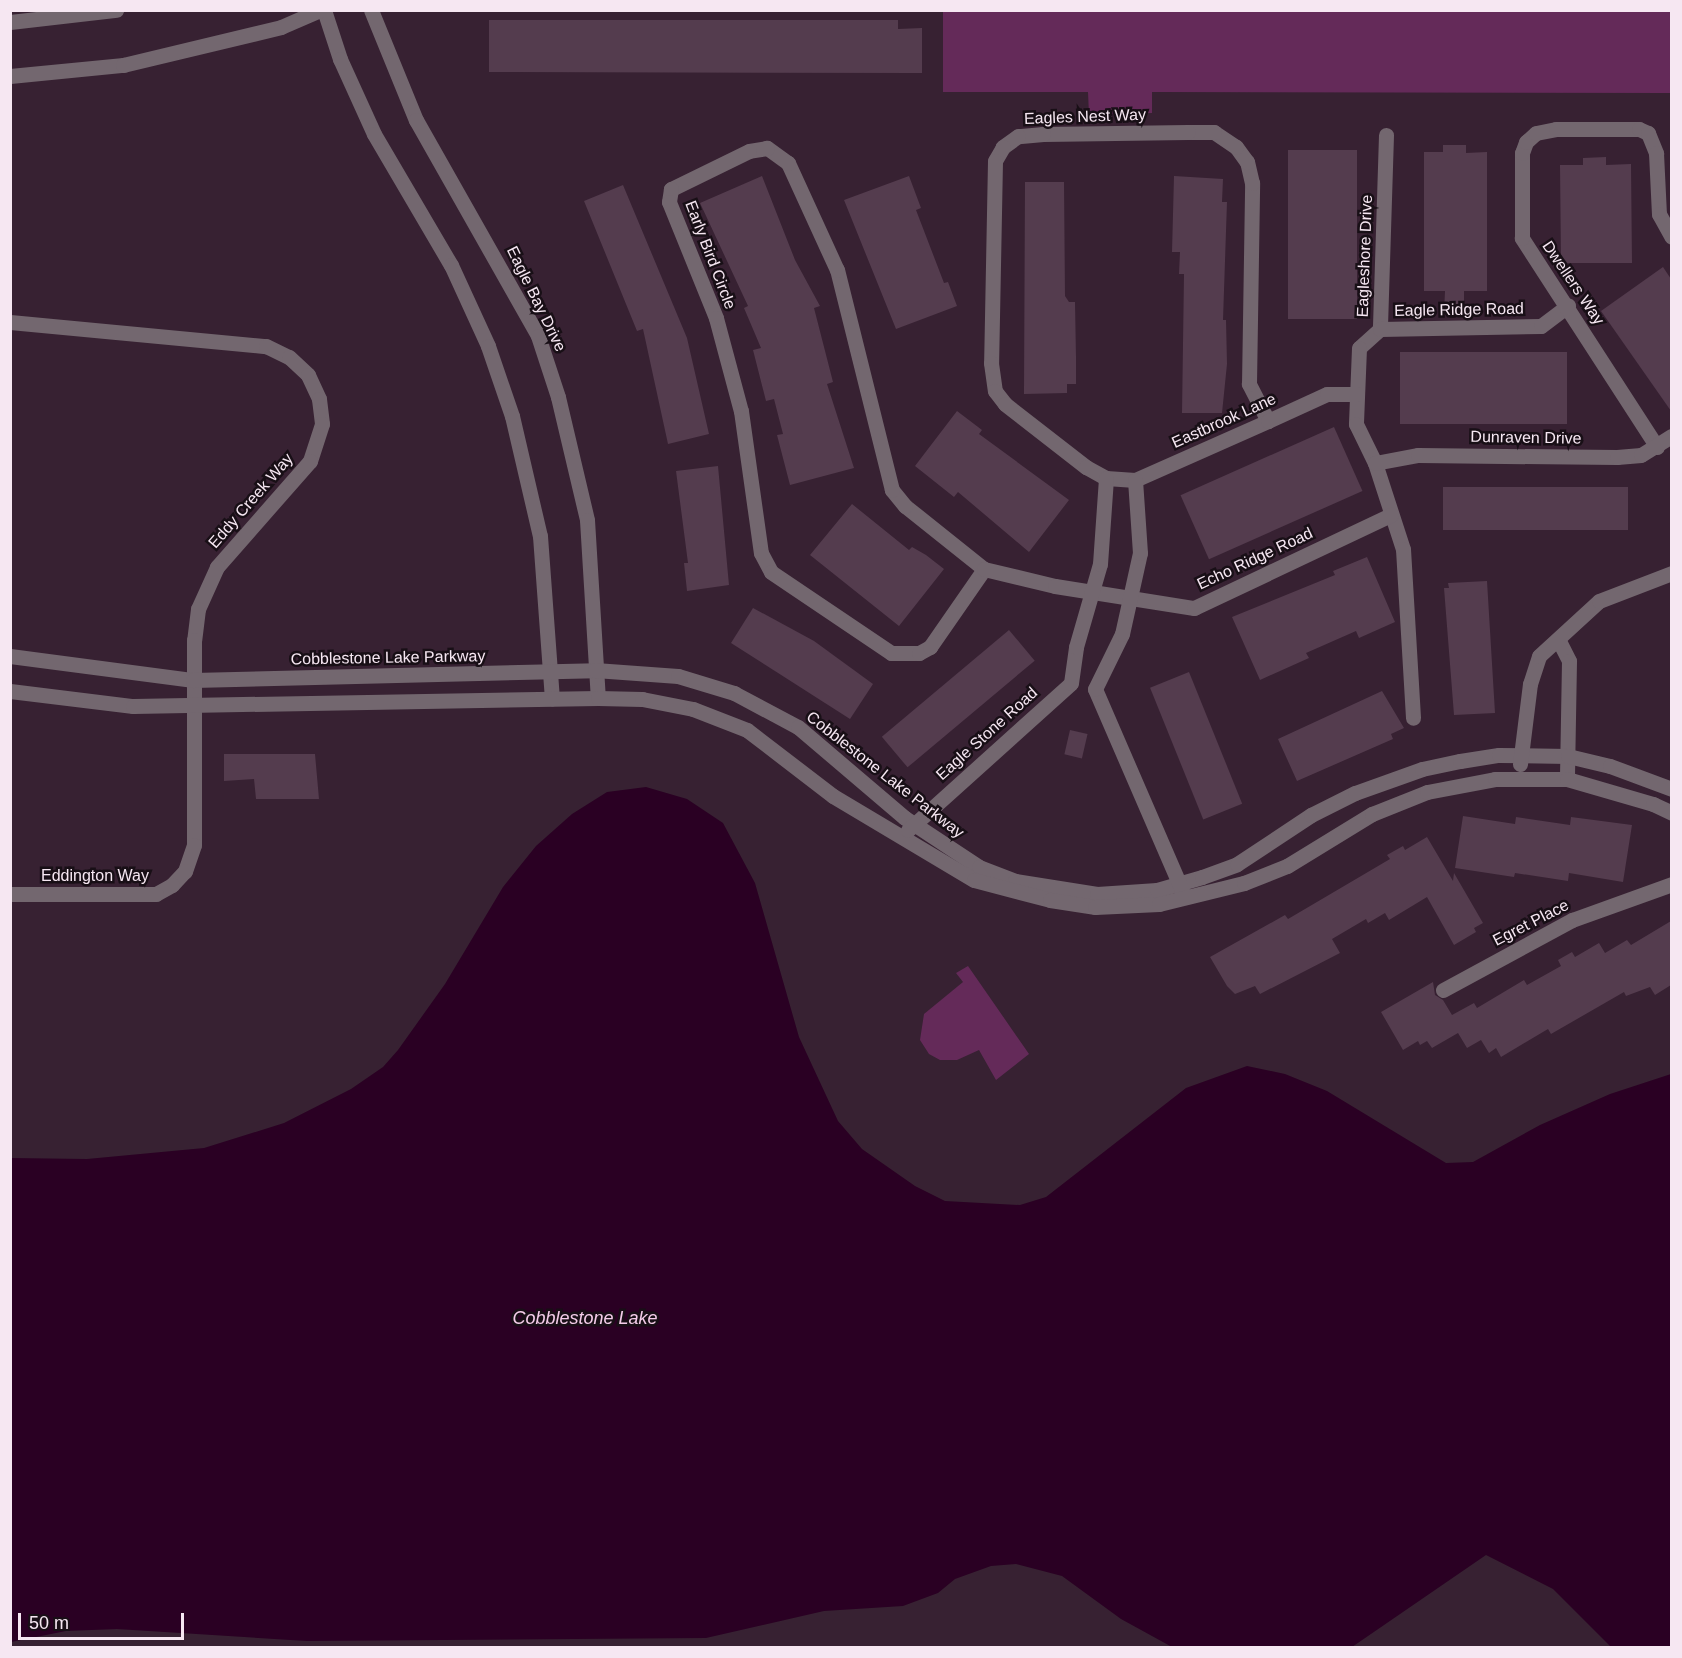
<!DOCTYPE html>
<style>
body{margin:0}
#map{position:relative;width:1682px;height:1658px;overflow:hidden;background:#372132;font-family:Helvetica,sans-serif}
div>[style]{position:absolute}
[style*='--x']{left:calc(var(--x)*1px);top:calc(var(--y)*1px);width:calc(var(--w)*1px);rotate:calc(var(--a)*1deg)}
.green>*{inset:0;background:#642a59}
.water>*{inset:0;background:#2a0023}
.building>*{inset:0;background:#543c4e;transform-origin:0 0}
.minor>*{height:15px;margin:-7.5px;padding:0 7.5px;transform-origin:7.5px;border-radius:7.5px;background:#73676f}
span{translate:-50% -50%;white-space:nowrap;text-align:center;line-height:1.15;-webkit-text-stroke:5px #180f16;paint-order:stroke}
.street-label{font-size:16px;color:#f6e7f2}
.water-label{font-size:18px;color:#f4cce9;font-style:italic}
.frame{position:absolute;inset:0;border:12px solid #f6e7f2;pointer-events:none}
.scale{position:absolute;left:18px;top:1613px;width:166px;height:27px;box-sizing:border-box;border:3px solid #f6e7f2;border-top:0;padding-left:8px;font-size:18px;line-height:21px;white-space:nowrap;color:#f6e7f2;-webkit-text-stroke:4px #180f16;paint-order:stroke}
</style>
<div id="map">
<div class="green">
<i style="clip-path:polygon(943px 11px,1671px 11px,1671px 93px,1152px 92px,1152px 113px,1089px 115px,1088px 92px,943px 92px)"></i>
<i style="clip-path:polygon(968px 966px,1029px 1054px,996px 1080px,979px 1050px,957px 1060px,940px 1060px,929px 1054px,920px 1040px,924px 1014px,963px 982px,956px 973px)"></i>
</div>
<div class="water">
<i style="clip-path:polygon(646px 787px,687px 799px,723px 823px,755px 883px,799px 1037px,838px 1121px,862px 1149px,915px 1186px,945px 1201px,1020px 1205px,1046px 1197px,1186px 1088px,1247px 1066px,1285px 1074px,1327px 1091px,1446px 1163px,1473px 1162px,1540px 1125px,1610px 1094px,1671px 1074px,1671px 1647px,1611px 1647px,1553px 1589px,1486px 1555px,1352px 1647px,1172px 1647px,1121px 1619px,1062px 1576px,1016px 1564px,991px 1566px,955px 1579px,938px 1593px,903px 1606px,824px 1611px,706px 1638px,307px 1641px,117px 1629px,66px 1631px,11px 1642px,11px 1158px,87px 1159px,204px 1148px,284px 1123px,351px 1089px,383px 1067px,398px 1050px,445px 984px,503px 887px,536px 846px,572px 814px,607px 792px)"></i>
</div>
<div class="building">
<i style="clip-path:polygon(489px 20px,898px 20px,898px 29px,922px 28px,922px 73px,489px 72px)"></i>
<i style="clip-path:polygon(1443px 145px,1466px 145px,1466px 153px,1487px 152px,1487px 291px,1464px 291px,1464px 313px,1444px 313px,1445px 291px,1424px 291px,1424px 152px,1443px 152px)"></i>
<i style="left:1288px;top:150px;width:69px;height:169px"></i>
<i style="clip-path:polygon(1606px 157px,1606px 165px,1631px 164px,1632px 263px,1561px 263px,1560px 165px,1583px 165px,1583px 158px)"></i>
<i style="clip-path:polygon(762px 176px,795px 260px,820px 306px,814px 308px,833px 382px,827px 384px,854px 468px,790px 485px,777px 435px,783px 434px,774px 399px,766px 401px,753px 350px,761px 348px,744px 308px,748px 306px,700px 203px)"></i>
<i style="clip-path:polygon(909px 176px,921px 208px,916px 210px,944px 283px,948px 282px,957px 306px,896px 329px,844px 200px)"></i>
<i style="clip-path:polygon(1174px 176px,1223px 179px,1222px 202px,1227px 202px,1223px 320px,1226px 320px,1227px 364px,1222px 413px,1182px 413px,1184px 274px,1179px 274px,1180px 252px,1172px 252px)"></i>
<i style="clip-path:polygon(1025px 182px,1064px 182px,1065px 296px,1069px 302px,1075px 302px,1076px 358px,1076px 384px,1067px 384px,1067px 393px,1024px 394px)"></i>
<i style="clip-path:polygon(623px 185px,687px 338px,709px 434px,668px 444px,643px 329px,637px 331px,584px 201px)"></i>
<i style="clip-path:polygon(1663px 267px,1671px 279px,1671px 411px,1601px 311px)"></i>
<i style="left:1400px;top:352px;width:167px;height:72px"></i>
<i style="clip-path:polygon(957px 411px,982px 430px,979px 434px,1069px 500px,1029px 552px,958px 492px,954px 497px,915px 466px)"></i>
<i style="left:1334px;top:427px;width:70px;height:168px;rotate:66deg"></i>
<i style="clip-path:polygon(718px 466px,729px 585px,687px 591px,684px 563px,688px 563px,676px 471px)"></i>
<i style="left:1628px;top:487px;width:43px;height:185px;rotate:90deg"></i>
<i style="clip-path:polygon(852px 504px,909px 550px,912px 547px,926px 555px,944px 569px,899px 626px,810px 555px)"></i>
<i style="clip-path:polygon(1367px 557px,1395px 622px,1359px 638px,1356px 631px,1306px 653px,1309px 658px,1260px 680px,1232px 617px,1335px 575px,1333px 571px)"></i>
<i style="clip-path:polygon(1487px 581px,1495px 713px,1454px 715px,1444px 588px,1449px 588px,1448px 583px)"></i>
<i style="clip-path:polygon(753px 608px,814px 641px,873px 684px,850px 719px,731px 643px)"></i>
<i style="left:1009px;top:630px;width:40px;height:166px;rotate:50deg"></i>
<i style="left:1189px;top:672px;width:142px;height:42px;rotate:68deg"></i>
<i style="clip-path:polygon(1382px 691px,1404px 728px,1391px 734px,1393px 739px,1297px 781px,1278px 739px)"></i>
<i style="left:1070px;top:730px;width:18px;height:25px;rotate:13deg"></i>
<i style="clip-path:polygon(224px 754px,315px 754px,319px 799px,256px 799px,254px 779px,224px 781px)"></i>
<i style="clip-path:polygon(1463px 816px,1515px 824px,1516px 817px,1570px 825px,1571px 817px,1632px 825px,1623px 882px,1569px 873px,1568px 881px,1515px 873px,1514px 877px,1455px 868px)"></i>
<i style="clip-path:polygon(1427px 837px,1453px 881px,1454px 873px,1483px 923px,1474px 928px,1476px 932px,1454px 945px,1427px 897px,1389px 920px,1385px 913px,1368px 923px,1366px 919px,1332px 939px,1340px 953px,1260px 994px,1255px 986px,1235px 994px,1227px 986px,1210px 957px,1285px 915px,1288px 919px,1390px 859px,1387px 855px,1403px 846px,1405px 850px)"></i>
<i style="clip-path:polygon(1671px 921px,1671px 985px,1655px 995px,1650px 987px,1626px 996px,1624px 992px,1551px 1034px,1548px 1029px,1501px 1057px,1496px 1048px,1489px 1053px,1481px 1040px,1467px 1048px,1458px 1033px,1432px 1048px,1427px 1041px,1420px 1045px,1418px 1041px,1403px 1050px,1381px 1012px,1433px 982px,1435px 995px,1443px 1000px,1452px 1015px,1474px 1003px,1477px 1008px,1524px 980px,1527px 985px,1561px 966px,1558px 960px,1572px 952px,1575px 957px,1599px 943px,1605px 953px,1627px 940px,1631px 945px)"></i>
</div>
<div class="minor">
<i style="--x:324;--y:10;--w:52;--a:71.9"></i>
<i style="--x:340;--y:59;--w:82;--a:65.6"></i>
<i style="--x:374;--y:134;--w:152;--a:59.6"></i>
<i style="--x:451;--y:265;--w:89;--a:65.4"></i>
<i style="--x:488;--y:346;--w:74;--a:71.1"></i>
<i style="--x:512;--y:416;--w:123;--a:76.9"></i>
<i style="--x:540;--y:536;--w:163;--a:85.8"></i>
<i style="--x:371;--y:10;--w:119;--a:67.8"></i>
<i style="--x:416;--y:120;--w:248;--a:60.5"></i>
<i style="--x:538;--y:336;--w:64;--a:71.8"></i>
<i style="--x:558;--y:397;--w:126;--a:76.7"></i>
<i style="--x:587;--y:520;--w:178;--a:86.5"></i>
<i style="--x:10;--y:22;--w:107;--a:-6.5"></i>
<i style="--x:10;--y:76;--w:114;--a:-5.6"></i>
<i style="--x:123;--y:65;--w:163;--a:-13.5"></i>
<i style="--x:281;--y:27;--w:43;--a:-23.6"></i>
<i style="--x:1386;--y:135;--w:194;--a:91.8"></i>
<i style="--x:1380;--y:329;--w:28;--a:138"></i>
<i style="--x:1359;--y:348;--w:76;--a:92.3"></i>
<i style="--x:1356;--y:424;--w:43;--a:64"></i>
<i style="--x:1375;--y:463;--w:90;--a:72"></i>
<i style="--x:1403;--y:549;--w:169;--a:86.6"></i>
<i style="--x:10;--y:322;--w:257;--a:5.4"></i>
<i style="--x:266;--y:346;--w:25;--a:26"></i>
<i style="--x:289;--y:357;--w:26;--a:43"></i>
<i style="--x:308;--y:375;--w:26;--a:65"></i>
<i style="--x:319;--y:399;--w:25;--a:83"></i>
<i style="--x:322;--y:424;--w:39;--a:108"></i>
<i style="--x:310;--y:461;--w:141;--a:131.3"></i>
<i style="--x:217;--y:567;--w:46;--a:114.3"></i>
<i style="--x:198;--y:609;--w:31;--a:97"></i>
<i style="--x:194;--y:640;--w:205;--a:90"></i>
<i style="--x:194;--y:845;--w:28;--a:109"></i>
<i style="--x:185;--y:871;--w:19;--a:133"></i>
<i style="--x:172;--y:885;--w:18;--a:151"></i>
<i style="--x:156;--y:894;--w:146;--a:180"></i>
<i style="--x:1380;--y:329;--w:161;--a:-1.1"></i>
<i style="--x:1541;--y:326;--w:34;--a:-37"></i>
<i style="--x:1268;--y:421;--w:42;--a:-117.2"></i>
<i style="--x:1249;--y:384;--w:201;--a:-89.1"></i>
<i style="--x:1252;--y:183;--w:22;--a:-103"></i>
<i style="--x:1247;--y:162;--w:19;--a:-126"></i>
<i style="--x:1236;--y:147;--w:27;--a:-146"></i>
<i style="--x:1214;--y:132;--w:26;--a:180"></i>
<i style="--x:1188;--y:132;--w:145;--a:179.2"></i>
<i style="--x:1043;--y:134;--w:25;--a:175"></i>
<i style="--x:1018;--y:136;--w:19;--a:144"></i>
<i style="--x:1003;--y:147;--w:16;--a:120"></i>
<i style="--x:995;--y:161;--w:202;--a:91.1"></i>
<i style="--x:991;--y:363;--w:28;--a:82"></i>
<i style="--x:995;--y:391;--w:16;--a:52"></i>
<i style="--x:1005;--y:404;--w:103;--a:37.9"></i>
<i style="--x:1086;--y:467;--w:23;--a:29"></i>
<i style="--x:1106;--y:478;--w:29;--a:4"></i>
<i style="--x:1135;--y:480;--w:145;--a:-23.9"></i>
<i style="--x:1268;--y:421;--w:65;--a:-24.6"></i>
<i style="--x:1327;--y:394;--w:30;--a:0"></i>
<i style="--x:1657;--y:447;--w:249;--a:-122.9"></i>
<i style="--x:1522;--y:238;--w:85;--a:-90"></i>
<i style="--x:1522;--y:153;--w:12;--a:-70"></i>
<i style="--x:1526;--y:142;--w:13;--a:-42"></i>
<i style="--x:1536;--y:133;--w:20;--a:-11"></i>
<i style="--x:1556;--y:129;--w:83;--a:0"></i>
<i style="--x:1639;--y:129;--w:10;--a:24"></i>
<i style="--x:1648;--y:133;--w:22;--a:68"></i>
<i style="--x:1656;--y:153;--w:61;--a:87.2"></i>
<i style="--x:1659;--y:214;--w:26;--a:61"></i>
<i style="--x:1375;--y:463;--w:44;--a:-10.5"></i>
<i style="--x:1418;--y:455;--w:199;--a:0.6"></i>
<i style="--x:1617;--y:457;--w:24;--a:-5"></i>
<i style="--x:1641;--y:455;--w:36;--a:-32"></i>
<i style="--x:984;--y:569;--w:101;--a:-141.4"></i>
<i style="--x:905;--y:506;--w:21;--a:-129"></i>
<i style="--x:892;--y:490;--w:227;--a:-104"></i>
<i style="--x:837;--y:270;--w:118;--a:-114.6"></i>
<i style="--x:788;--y:163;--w:26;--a:-144"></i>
<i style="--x:767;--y:148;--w:18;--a:171"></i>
<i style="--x:749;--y:151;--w:87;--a:154"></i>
<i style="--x:671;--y:189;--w:13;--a:99"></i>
<i style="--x:669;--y:202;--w:125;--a:67.9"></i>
<i style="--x:716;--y:318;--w:96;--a:75"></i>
<i style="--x:741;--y:411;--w:143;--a:82"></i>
<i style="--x:761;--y:553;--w:21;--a:62"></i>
<i style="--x:771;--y:572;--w:145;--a:34"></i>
<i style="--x:891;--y:653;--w:28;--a:0"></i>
<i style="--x:919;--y:653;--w:13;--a:-29"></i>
<i style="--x:930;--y:647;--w:95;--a:-55.3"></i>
<i style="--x:984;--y:569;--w:73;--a:13.5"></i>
<i style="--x:1055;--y:586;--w:141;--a:9"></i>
<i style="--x:1194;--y:608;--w:218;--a:-25.3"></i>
<i style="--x:1559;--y:641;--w:22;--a:63"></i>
<i style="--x:1569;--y:661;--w:118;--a:91"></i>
<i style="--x:10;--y:656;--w:185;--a:7.5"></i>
<i style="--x:193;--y:680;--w:402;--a:-1.4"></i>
<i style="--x:595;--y:670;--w:83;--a:4.1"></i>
<i style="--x:678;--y:676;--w:59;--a:16.9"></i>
<i style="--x:734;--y:693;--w:72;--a:28"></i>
<i style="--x:798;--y:727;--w:140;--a:40.4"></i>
<i style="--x:905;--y:818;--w:89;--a:33.5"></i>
<i style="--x:979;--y:867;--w:39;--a:21"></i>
<i style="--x:1015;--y:881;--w:83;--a:9"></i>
<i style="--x:1097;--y:894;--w:60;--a:-3.8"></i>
<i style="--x:1157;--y:890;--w:47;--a:-16.1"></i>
<i style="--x:1202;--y:877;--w:37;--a:-20"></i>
<i style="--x:1237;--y:864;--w:89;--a:-33.5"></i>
<i style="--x:1311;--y:815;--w:49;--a:-26.6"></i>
<i style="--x:1355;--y:793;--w:71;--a:-19.7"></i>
<i style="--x:1422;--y:769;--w:39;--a:-12"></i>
<i style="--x:1460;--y:761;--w:39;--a:-9"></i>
<i style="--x:1499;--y:755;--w:69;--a:0.8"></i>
<i style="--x:1568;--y:756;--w:43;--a:13.4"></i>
<i style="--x:1610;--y:766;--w:66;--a:20.4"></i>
<i style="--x:1095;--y:689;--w:219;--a:66.6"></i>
<i style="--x:1095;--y:689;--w:61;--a:-63.9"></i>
<i style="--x:1122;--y:634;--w:83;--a:-77.5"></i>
<i style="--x:1140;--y:553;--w:73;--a:-93.9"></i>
<i style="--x:10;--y:691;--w:124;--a:7"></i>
<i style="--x:133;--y:706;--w:465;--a:-1"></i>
<i style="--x:598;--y:698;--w:44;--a:1.3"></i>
<i style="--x:642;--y:699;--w:52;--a:11.1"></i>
<i style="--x:693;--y:709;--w:58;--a:21.3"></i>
<i style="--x:747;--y:730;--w:108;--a:37.5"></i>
<i style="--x:833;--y:796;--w:164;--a:30.8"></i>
<i style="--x:974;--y:880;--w:79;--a:14.7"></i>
<i style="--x:1050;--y:900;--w:46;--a:8.8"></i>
<i style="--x:1095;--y:907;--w:64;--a:-2.7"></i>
<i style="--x:1159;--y:904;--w:88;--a:-13.9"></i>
<i style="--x:1244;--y:883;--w:46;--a:-21.6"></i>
<i style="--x:1287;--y:866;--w:100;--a:-31.5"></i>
<i style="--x:1372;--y:814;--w:59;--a:-21.8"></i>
<i style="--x:1427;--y:792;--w:69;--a:-10.8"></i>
<i style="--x:1495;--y:779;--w:72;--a:0"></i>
<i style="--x:1567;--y:779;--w:90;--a:16.2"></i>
<i style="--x:1653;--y:804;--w:21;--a:25"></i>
<i style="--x:1520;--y:764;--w:81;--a:-82.9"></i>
<i style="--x:1530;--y:684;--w:29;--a:-72"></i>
<i style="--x:1539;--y:656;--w:81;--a:-42.5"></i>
<i style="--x:1599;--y:601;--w:78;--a:-21"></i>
<i style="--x:908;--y:830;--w:219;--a:-42"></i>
<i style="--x:1071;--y:683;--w:36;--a:-82"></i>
<i style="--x:1076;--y:647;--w:86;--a:-73.9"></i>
<i style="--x:1100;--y:564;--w:86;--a:-86"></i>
<i style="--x:1443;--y:990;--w:147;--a:-28.5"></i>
<i style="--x:1572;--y:920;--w:106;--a:-19.8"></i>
</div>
<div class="street-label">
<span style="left:1085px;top:117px;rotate:-2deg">Eagles Nest Way</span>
<span style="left:710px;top:255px;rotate:69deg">Early Bird Circle</span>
<span style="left:1365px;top:256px;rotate:-88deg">Eagleshore Drive</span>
<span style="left:1573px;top:283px;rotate:56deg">Dwellers Way</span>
<span style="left:536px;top:299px;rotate:64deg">Eagle Bay Drive</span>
<span style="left:1459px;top:310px;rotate:-1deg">Eagle Ridge Road</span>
<span style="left:1224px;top:421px;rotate:-24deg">Eastbrook Lane</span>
<span style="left:1526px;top:438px;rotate:1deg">Dunraven Drive</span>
<span style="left:251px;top:501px;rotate:-49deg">Eddy Creek Way</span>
<span style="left:1255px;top:559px;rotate:-25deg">Echo Ridge Road</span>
<span style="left:388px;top:658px;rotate:-1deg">Cobblestone Lake Parkway</span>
<span style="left:987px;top:734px;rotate:-42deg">Eagle Stone Road</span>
<span style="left:885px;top:775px;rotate:38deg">Cobblestone Lake Parkway</span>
<span style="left:95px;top:876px">Eddington Way</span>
<span style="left:1531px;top:923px;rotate:-27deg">Egret Place</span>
</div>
<div class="water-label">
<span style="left:585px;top:1318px">Cobblestone Lake</span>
</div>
<div class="frame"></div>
<div class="scale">50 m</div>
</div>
